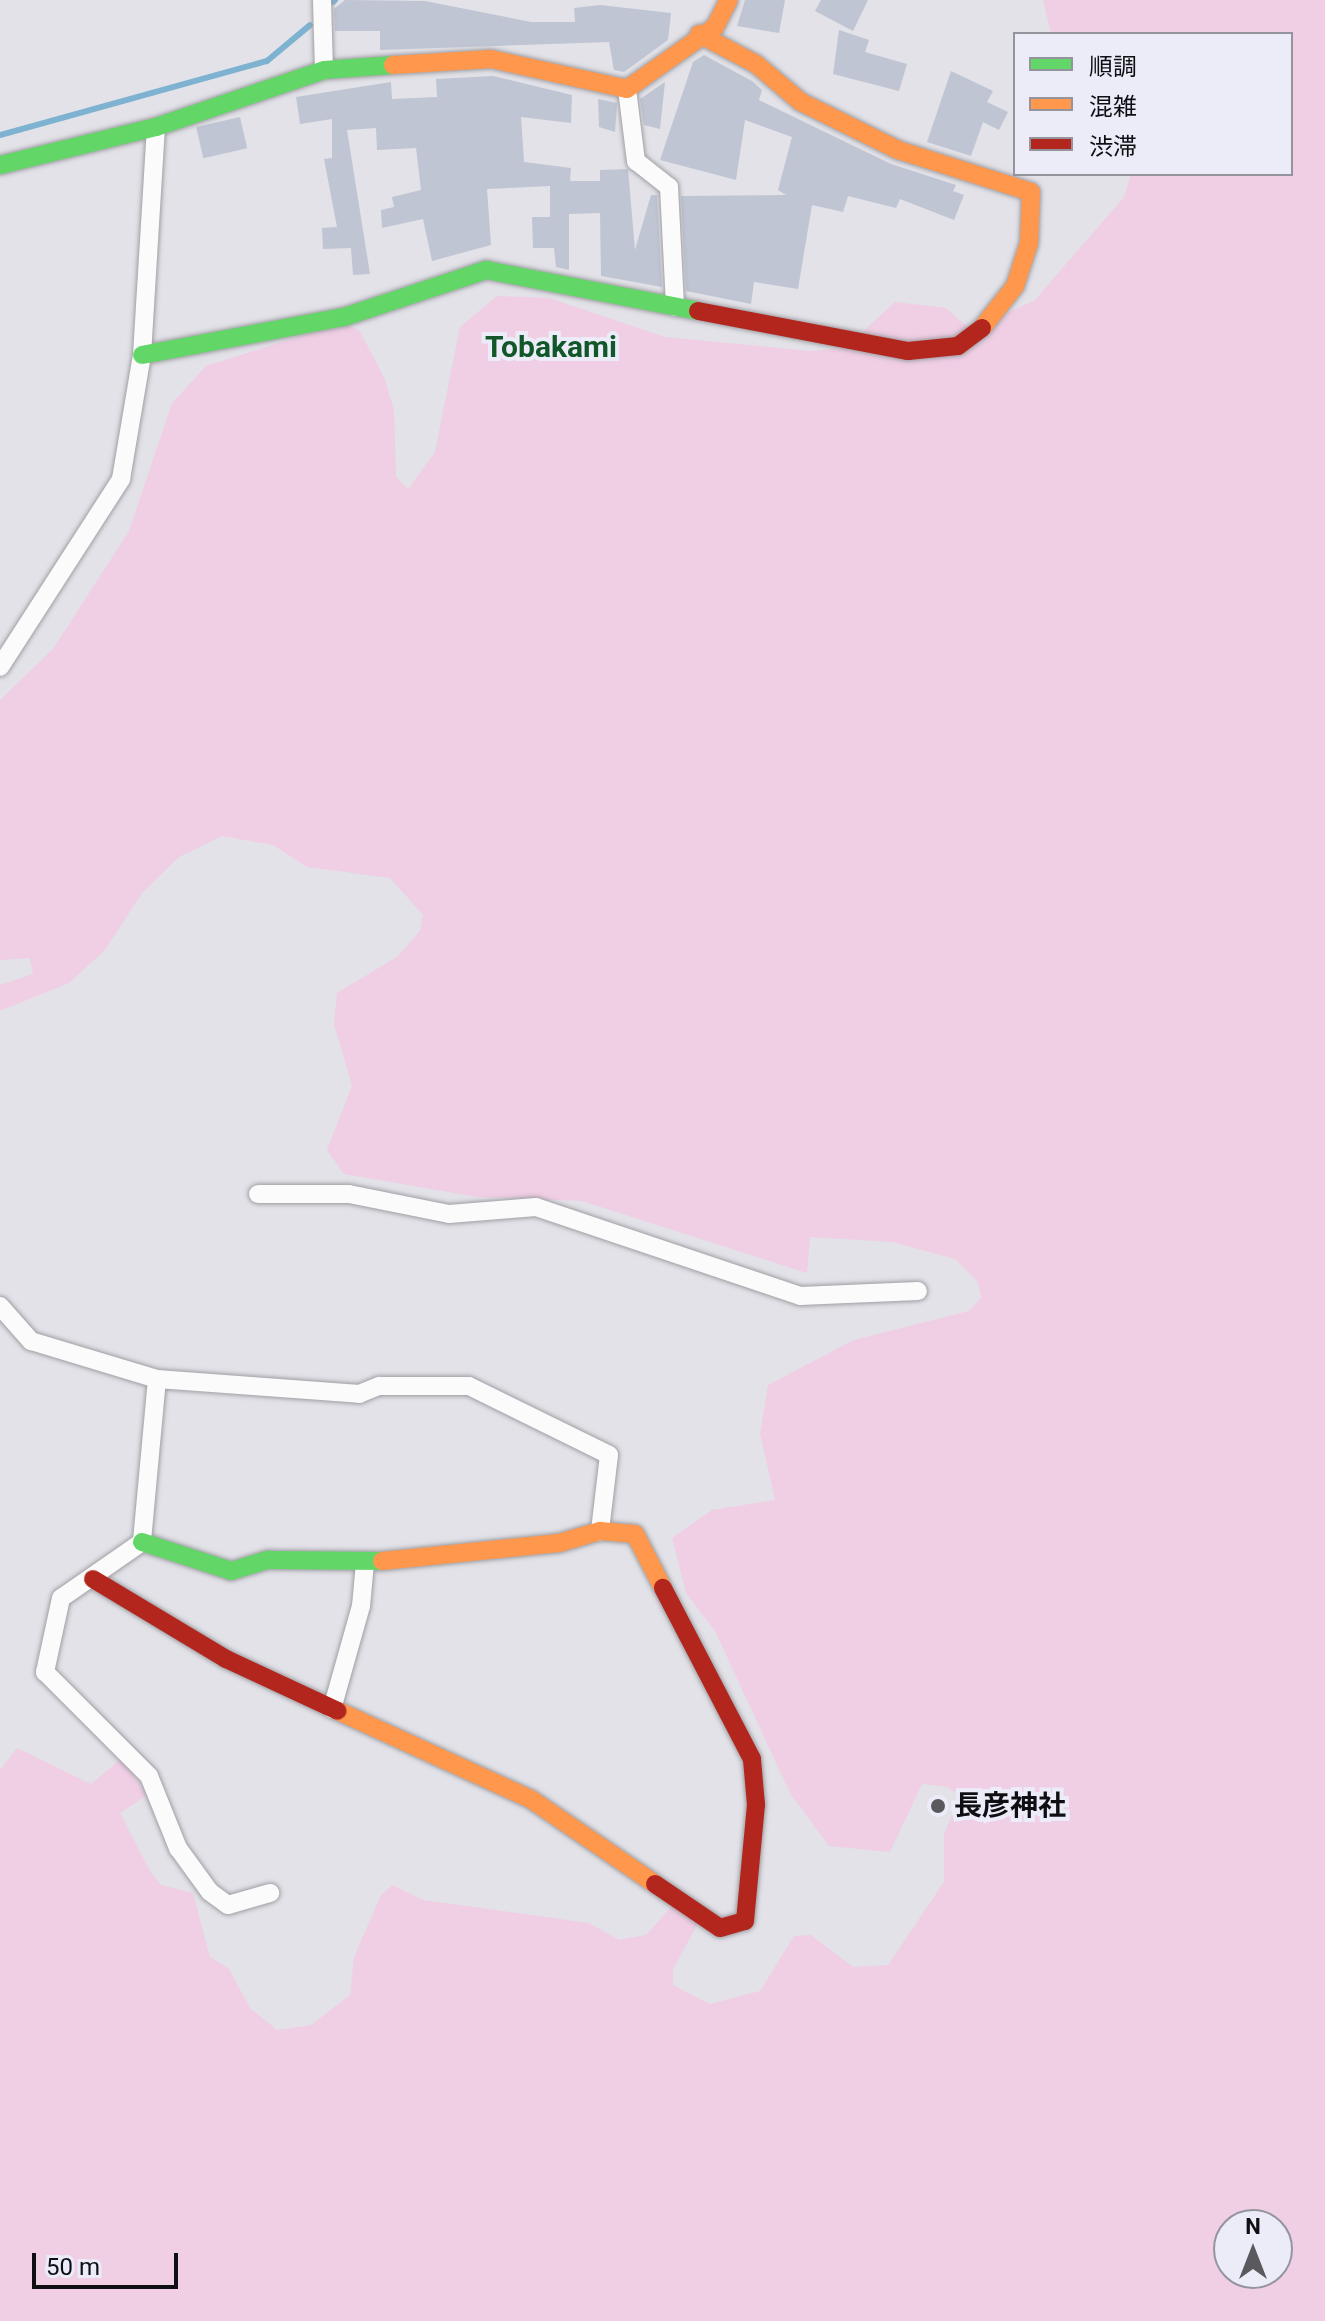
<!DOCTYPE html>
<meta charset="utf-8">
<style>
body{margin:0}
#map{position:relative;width:1325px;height:2321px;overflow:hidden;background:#e2e2e8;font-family:Roboto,"Noto Sans JP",sans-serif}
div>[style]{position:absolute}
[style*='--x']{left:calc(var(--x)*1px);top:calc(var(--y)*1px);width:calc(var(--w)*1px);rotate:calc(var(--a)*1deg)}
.green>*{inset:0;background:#f0cee4}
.stream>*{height:6px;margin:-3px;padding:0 3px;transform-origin:3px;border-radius:3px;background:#7db2d0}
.building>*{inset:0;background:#bfc5d3;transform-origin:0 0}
.roads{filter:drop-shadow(0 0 2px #9f9fa4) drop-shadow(0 0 2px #9f9fa4)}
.street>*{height:18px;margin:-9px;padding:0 9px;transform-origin:9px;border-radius:9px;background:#fbfbfc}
.fast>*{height:18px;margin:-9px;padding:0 9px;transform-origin:9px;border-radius:9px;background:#63d668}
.slow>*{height:18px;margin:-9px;padding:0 9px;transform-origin:9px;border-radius:9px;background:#ff974d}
.jam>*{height:18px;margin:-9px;padding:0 9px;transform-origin:9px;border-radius:9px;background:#b3261e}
.dots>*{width:22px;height:22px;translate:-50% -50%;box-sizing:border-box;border:4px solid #ececf8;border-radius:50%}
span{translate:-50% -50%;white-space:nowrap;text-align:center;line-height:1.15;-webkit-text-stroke:8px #ececf8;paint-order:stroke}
.poi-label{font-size:28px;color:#0f0f13;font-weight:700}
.left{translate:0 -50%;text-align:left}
.neighbourhood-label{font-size:30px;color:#12572a;font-weight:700}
.legend{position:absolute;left:1013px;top:32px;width:280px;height:144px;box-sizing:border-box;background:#ececf8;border:2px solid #94949c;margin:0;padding:10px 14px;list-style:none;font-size:24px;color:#0f0f13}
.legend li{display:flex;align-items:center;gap:16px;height:40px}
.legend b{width:40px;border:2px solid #94949c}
.north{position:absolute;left:1213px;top:2209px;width:80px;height:80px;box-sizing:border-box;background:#ececf8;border:2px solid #94949c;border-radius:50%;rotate:0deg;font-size:22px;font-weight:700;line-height:32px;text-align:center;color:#0f0f13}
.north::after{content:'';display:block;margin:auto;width:28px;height:36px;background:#59595e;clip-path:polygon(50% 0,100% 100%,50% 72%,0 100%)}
.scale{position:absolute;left:32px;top:2253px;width:146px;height:36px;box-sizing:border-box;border:4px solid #0f0f13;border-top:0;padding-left:10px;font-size:24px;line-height:28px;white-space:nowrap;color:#0f0f13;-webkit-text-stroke:6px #ececf8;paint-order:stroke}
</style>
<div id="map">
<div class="green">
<i style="clip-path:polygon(evenodd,1043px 0,1325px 0,1325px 2321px,0 2321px,0 1770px,17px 1748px,91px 1784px,122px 1758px,147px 1795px,120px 1813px,150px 1871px,161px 1885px,193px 1893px,210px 1957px,229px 1969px,250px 2008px,277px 2030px,311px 2025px,350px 1995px,354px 1957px,381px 1895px,393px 1885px,423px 1900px,589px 1923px,619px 1940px,646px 1935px,674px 1904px,702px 1916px,673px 1969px,673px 1985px,710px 2004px,760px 1991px,794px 1936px,811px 1935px,853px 1967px,888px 1965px,944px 1882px,944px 1834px,960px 1796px,948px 1787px,922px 1784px,890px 1852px,829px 1846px,791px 1795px,715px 1631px,686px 1593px,672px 1538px,712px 1510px,775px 1500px,760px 1434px,768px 1385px,854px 1340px,969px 1311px,981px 1298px,978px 1282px,955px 1259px,892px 1242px,810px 1237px,807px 1273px,582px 1201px,477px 1197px,344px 1174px,327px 1150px,352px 1086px,334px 1024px,337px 993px,397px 957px,420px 931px,423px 915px,390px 878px,307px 867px,273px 845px,222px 836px,179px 857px,142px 893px,105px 950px,69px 983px,0 1011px,0 985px,33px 974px,30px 958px,0 960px,0 700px,53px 649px,129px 531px,172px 403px,206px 366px,342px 323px,359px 330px,384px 377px,394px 410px,396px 477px,408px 489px,435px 452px,460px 327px,497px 296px,549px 298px,665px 337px,810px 351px,845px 348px,895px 302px,946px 308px,971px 330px,1035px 300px,1124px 197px,1131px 174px,1291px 174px,1291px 34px,1051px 34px,1043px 0,1229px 2225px,1277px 2225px,1277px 2273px,1229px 2273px,1229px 2225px)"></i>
</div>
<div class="stream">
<i style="--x:333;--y:2;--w:3;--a:-45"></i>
<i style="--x:0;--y:135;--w:277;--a:-15.5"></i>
<i style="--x:267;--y:61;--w:56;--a:-39.9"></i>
</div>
<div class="building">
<i style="clip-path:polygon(345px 0,425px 1px,531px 22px,575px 22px,574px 8px,600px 5px,671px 13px,668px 40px,624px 72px,614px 70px,609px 42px,380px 50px,380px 31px,335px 31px,334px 9px)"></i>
<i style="clip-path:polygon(745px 0,785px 0,779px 33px,737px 26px)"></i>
<i style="clip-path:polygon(821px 0,868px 0,853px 31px,815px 11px)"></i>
<i style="clip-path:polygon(839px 30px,869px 40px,865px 52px,907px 64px,899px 91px,833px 74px)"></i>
<i style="clip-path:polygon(704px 55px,752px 81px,762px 90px,759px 100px,891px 164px,956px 185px,953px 191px,964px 195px,954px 220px,900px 199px,896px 208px,848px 196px,843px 212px,812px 205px,798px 289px,754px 282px,751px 304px,686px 291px,681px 196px,786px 195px,778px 190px,792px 137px,745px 120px,736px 180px,660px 160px,693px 62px)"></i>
<i style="clip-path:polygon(951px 71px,993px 91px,987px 102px,1008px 112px,999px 130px,983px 122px,971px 156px,927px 142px)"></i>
<i style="clip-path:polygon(493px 76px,572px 95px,571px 123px,521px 117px,524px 162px,571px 168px,570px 181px,600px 181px,600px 170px,628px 169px,635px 250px,651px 195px,657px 195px,662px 287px,601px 276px,600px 213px,569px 214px,569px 270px,556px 267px,554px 248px,533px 248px,532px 217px,550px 217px,550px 186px,487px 189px,491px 245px,432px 261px,423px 219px,382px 228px,381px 210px,394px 207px,392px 197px,421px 190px,416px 148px,377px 150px,376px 128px,347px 130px,370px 274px,353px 275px,351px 248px,323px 249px,322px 228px,337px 227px,324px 159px,332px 158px,332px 119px,300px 124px,296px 97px,391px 82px,392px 99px,437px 97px,436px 79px)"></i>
<i style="clip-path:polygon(665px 82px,660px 129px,644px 125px,640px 99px)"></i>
<i style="clip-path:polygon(598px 99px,617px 103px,615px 132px,599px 127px)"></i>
<i style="left:240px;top:117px;width:32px;height:45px;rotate:77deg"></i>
</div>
<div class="roads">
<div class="street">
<i style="--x:322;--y:0;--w:70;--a:88.4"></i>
<i style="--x:627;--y:89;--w:73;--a:82.9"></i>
<i style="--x:636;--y:161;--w:42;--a:38.2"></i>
<i style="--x:669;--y:187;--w:120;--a:87.1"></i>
<i style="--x:0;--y:667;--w:224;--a:-57.2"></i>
<i style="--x:121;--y:479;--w:126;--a:-80.4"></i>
<i style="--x:142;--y:355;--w:228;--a:-86.5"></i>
<i style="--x:258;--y:1194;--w:91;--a:0"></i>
<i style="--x:349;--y:1194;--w:102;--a:11.3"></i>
<i style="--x:449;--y:1214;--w:87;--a:-4.6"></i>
<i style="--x:536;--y:1207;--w:279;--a:18.6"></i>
<i style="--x:800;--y:1296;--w:118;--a:-2.4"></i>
<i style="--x:0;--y:1306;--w:47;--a:48.5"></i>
<i style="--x:31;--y:1341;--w:132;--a:16.8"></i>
<i style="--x:157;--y:1379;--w:203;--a:4.2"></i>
<i style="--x:359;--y:1394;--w:22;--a:-22"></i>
<i style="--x:379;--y:1386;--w:90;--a:0"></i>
<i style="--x:469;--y:1386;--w:156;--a:26.2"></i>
<i style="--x:609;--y:1455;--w:77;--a:96.8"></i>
<i style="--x:157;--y:1379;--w:164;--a:95.3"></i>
<i style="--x:142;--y:1542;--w:98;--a:145.3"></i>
<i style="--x:61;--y:1598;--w:76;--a:102.2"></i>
<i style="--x:45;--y:1672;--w:147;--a:45"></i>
<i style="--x:149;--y:1776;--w:78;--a:68.1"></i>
<i style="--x:178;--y:1848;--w:54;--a:54"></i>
<i style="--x:210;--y:1892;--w:22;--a:36"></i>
<i style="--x:228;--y:1905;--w:44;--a:-15.9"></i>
<i style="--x:332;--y:1709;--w:107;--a:-74.3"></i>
<i style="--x:361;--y:1606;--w:43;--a:-84.7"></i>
</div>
<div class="fast">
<i style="--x:0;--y:165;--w:161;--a:-13.7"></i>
<i style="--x:156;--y:127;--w:177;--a:-18.7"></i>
<i style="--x:324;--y:70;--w:69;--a:-4.1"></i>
<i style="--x:142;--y:355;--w:206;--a:-10.7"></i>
<i style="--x:344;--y:317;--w:150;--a:-18.3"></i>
<i style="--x:486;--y:270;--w:216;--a:10.9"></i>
<i style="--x:142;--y:1542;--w:94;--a:18"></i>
<i style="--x:231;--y:1571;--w:39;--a:-17"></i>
<i style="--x:268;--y:1560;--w:114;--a:0.5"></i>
</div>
<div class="slow">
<i style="--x:699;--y:34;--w:64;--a:27.8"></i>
<i style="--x:756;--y:64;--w:59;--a:40.2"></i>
<i style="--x:801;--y:102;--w:108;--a:26.3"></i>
<i style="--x:898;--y:150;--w:139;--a:17.5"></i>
<i style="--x:1031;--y:192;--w:51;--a:92.2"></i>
<i style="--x:1029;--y:243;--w:45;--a:108"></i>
<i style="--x:1015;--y:286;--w:53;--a:128.2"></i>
<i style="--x:393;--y:65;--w:98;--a:-3.5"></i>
<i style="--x:491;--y:59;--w:139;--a:12.4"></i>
<i style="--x:627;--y:89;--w:108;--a:-35.2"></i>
<i style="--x:715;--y:27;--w:30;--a:-63"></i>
<i style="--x:382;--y:1561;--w:178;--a:-5.8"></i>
<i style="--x:559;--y:1543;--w:43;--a:-16.3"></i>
<i style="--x:600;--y:1531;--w:35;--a:5"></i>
<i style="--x:635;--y:1534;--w:61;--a:62.6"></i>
<i style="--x:338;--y:1711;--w:213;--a:24.6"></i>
<i style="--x:532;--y:1800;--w:149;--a:34.3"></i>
</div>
<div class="jam">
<i style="--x:698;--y:311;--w:214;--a:10.8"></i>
<i style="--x:908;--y:351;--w:50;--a:-5.7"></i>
<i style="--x:958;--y:346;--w:30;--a:-37"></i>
<i style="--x:93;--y:1579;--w:155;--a:31"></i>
<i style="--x:226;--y:1659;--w:123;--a:24.9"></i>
<i style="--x:655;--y:1884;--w:78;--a:34.1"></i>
<i style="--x:720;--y:1928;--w:26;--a:-16"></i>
<i style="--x:745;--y:1921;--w:117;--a:-84.6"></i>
<i style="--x:756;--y:1805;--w:46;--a:-95"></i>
<i style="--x:752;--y:1759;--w:193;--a:-117.5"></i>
</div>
</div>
<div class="dots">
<i style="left:938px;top:1806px;background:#59595e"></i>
</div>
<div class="poi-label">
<span class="left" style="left:954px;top:1806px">長彦神社</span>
</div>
<div class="neighbourhood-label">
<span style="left:551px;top:347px">Tobakami</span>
</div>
<ul class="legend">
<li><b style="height:10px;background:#63d668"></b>順調</li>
<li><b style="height:10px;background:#ff974d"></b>混雑</li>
<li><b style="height:10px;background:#b3261e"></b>渋滞</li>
</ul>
<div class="north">N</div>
<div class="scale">50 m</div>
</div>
